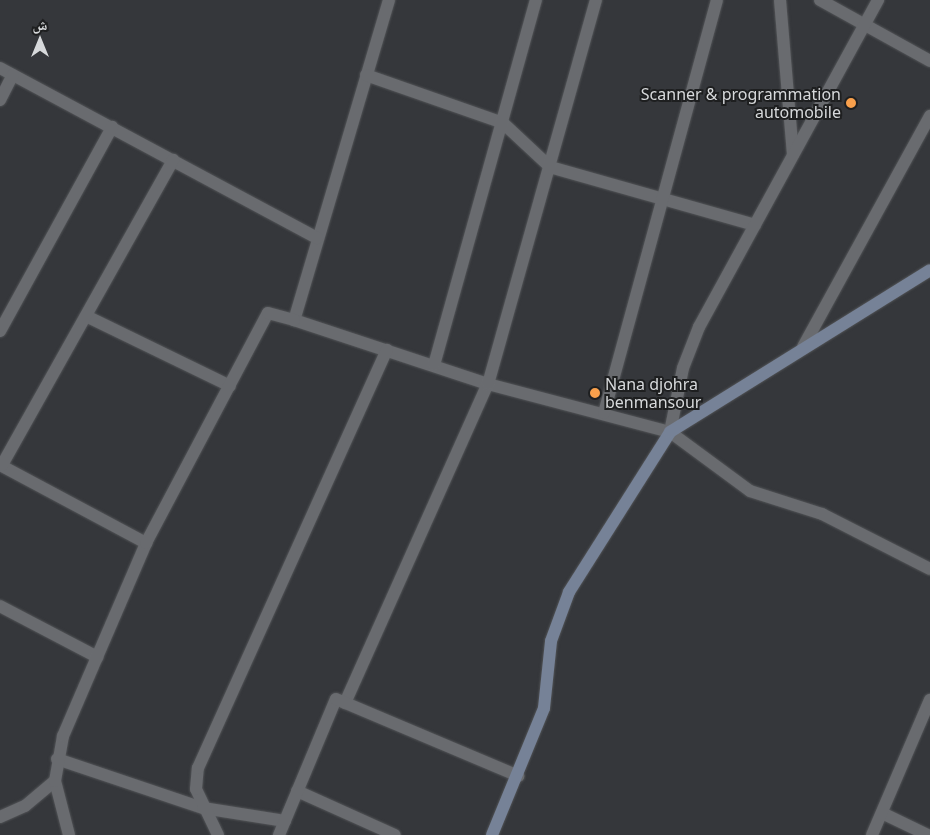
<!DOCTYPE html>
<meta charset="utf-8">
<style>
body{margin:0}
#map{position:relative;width:930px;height:835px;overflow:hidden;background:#35373b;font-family:"Noto Sans","Noto Naskh Arabic",sans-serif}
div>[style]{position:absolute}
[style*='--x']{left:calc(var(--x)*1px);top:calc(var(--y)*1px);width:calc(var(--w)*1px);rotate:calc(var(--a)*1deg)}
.roads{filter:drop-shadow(0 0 1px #515356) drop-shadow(0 0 1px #515356)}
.street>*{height:12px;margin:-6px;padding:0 6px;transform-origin:6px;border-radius:6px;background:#696b6f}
.secondary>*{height:12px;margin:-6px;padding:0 6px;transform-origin:6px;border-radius:6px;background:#768297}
.dots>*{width:14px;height:14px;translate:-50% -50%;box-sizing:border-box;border:2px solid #1e1f20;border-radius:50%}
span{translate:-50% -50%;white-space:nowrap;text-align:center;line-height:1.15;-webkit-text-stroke:4px #1e1f20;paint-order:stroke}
.poi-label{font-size:16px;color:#d7d9db}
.right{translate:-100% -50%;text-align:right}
.left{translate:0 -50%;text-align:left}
.north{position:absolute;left:15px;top:15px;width:50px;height:50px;-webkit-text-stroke:4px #1e1f20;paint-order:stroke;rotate:0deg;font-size:14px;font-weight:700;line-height:20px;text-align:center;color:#d7d9db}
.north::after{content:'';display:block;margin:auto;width:18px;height:22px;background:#d7d9db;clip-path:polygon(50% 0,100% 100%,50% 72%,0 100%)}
</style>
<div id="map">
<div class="roads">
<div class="street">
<i style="--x:389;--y:0;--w:334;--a:106.5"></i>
<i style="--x:294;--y:320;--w:204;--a:18.3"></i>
<i style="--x:488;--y:384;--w:188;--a:14.8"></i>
<i style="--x:670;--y:432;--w:99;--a:36.4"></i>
<i style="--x:750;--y:491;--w:76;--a:17.7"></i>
<i style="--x:822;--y:514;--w:121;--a:27"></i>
<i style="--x:780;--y:0;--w:155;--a:85.2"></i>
<i style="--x:820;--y:0;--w:126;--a:29"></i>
<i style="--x:0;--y:68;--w:360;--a:28.2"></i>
<i style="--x:366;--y:75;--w:145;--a:19.3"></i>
<i style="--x:503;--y:123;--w:64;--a:43.1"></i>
<i style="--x:550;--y:167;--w:213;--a:15.8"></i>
<i style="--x:0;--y:100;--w:28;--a:-63"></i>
<i style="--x:86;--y:316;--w:160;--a:25.9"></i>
<i style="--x:0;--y:331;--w:233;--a:-61.2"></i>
<i style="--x:803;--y:347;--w:264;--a:-61.2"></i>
<i style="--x:434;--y:365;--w:379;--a:-74.4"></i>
<i style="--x:604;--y:413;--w:428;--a:-74.7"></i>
<i style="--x:670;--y:432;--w:65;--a:-78.5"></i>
<i style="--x:683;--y:368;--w:44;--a:-68.7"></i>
<i style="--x:699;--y:327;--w:373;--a:-61.3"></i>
<i style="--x:0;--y:465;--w:166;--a:28.1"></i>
<i style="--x:2;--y:465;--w:350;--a:-60.7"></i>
<i style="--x:0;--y:606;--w:110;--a:27.7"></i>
<i style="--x:345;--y:703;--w:350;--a:-65.9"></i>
<i style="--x:488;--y:384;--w:399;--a:-74.3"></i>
<i style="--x:57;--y:759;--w:154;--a:18.6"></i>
<i style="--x:203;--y:808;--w:83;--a:9"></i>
<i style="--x:297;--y:791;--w:107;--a:24.2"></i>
<i style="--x:882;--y:813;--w:51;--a:25.6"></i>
<i style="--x:0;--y:817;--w:27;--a:-24"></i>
<i style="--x:25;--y:806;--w:39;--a:-40"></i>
<i style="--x:69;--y:835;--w:56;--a:-104.5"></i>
<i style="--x:55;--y:781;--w:46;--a:-79.9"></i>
<i style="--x:63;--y:736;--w:210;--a:-66.7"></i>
<i style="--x:146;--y:543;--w:260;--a:-62.1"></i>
<i style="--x:268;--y:313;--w:27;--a:15"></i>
<i style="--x:218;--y:835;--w:51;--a:-115.6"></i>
<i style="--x:196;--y:789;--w:21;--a:-85"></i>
<i style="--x:198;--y:768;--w:459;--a:-65.7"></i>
<i style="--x:279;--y:835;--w:147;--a:-67.3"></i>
<i style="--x:336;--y:699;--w:198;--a:22.9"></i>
<i style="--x:872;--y:835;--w:147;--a:-66.8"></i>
</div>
<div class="secondary">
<i style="--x:492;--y:835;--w:137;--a:-67.7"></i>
<i style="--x:544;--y:708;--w:67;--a:-84"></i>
<i style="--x:551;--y:641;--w:52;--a:-69.8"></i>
<i style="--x:569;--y:592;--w:189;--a:-57.7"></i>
<i style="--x:670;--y:432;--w:306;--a:-31.9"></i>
</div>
</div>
<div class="dots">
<i style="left:851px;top:103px;background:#f9a04c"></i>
<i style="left:595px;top:393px;background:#f9a04c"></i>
</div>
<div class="poi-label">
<span class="right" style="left:841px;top:103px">Scanner &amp; programmation<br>automobile</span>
<span class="left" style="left:605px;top:393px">Nana djohra<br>benmansour</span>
</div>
<div class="north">ش</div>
</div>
